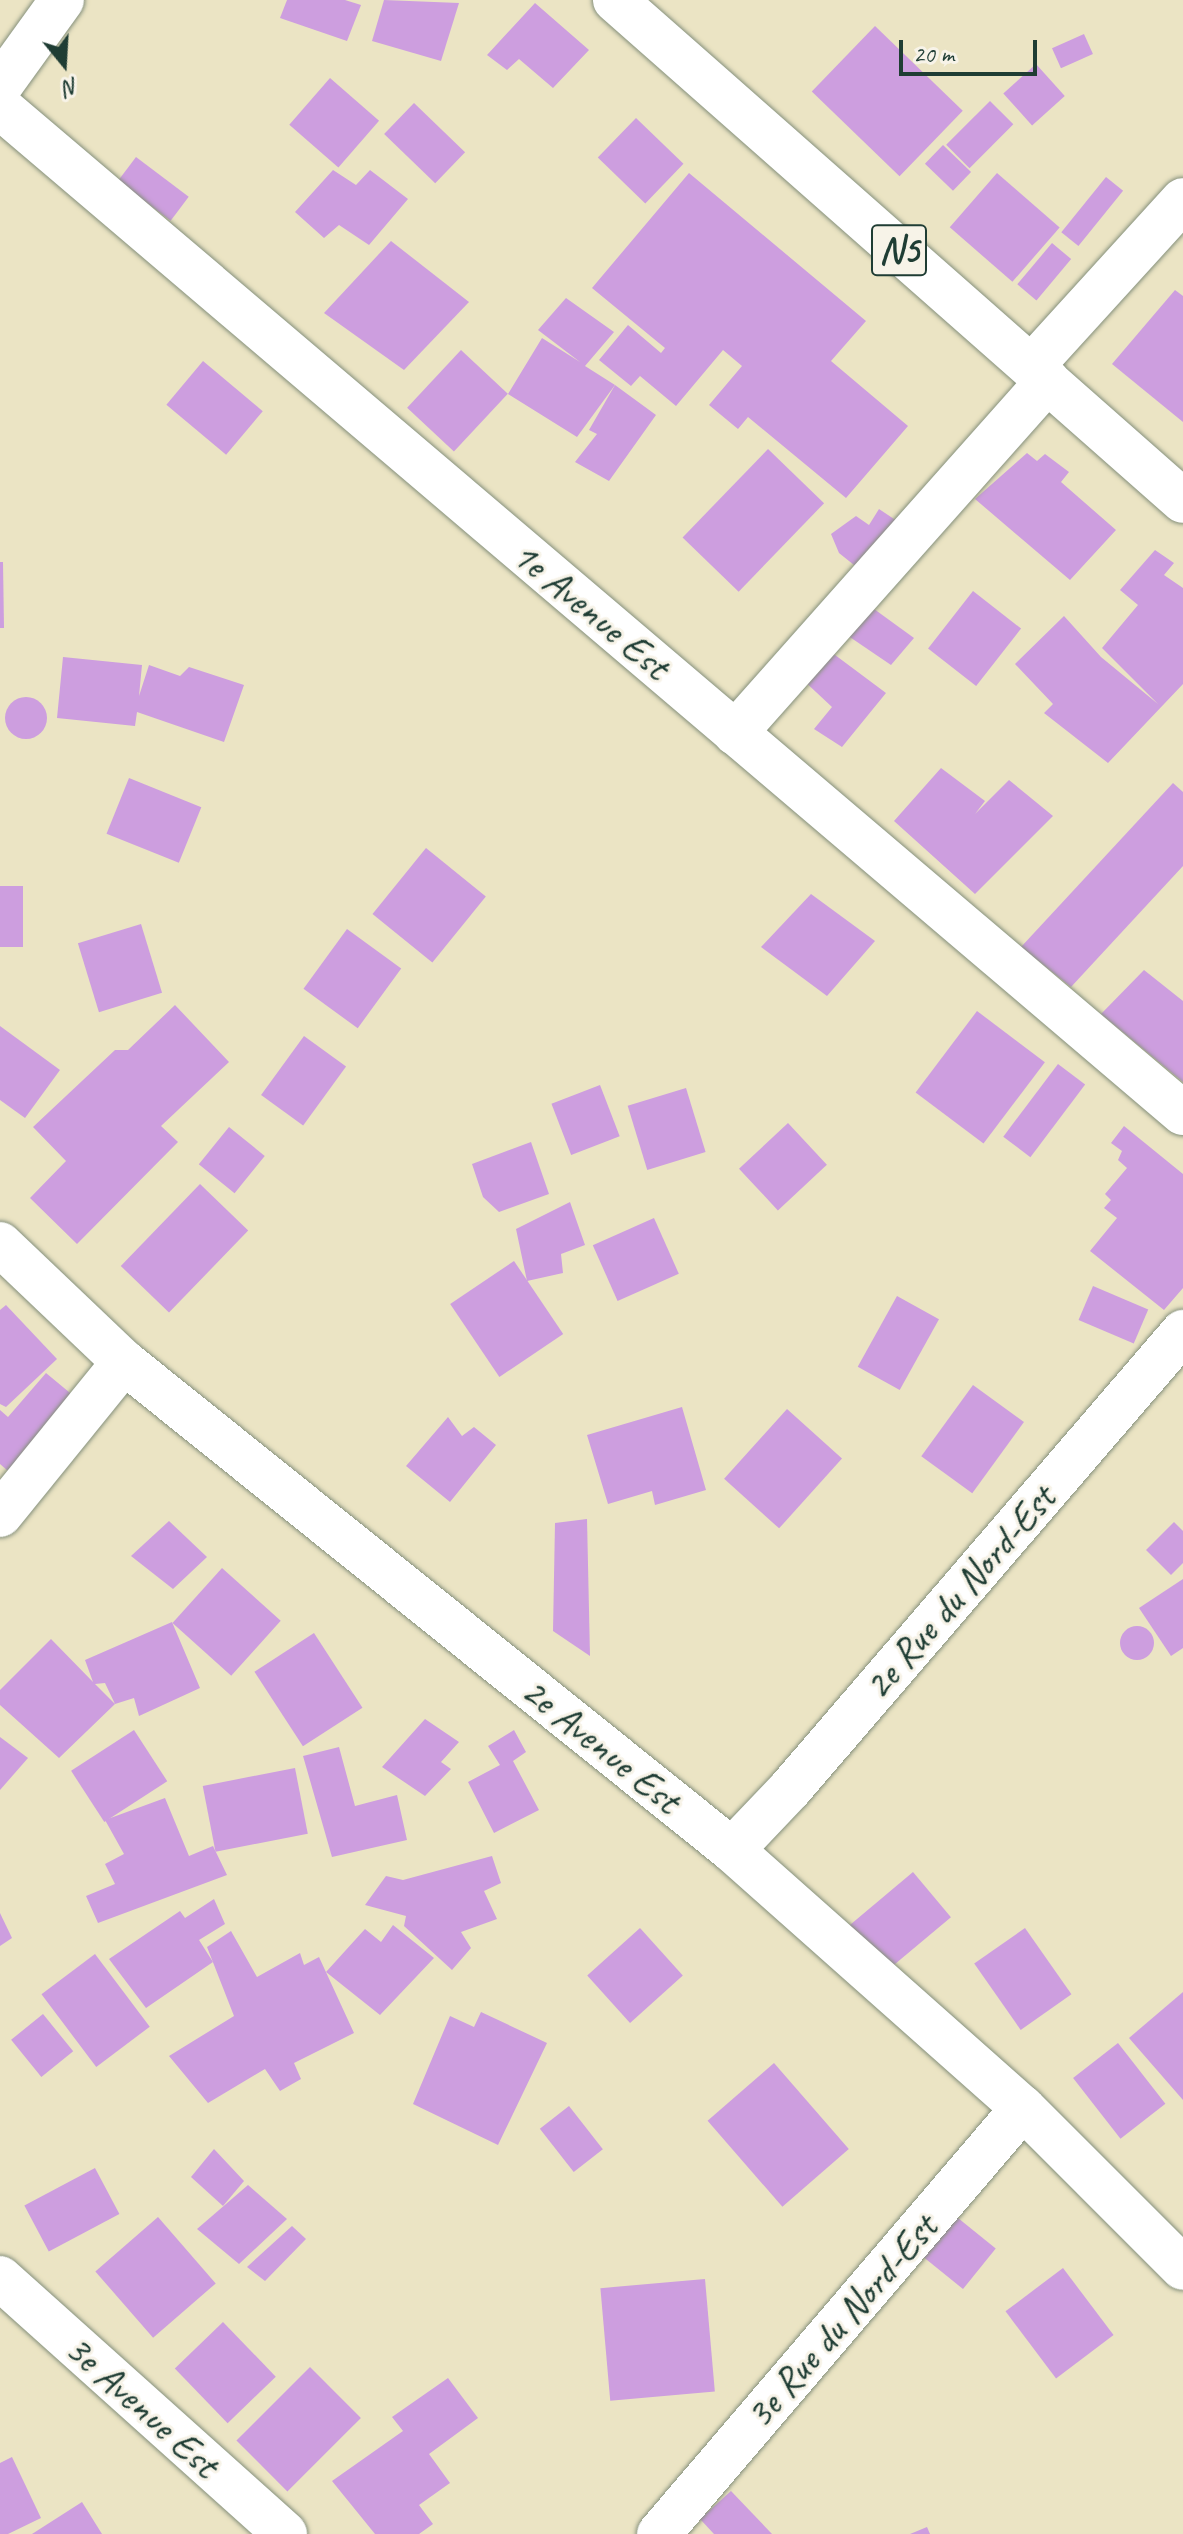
<!DOCTYPE html>
<style>
body{margin:0}
#map{position:relative;width:1183px;height:2534px;overflow:hidden;background:#ebe4c4;font-family:Caveat,sans-serif}
div>[style]{position:absolute}
[style*='--x']{left:calc(var(--x)*1px);top:calc(var(--y)*1px);width:calc(var(--w)*1px);rotate:calc(var(--a)*1deg)}
.building>*{inset:0;background:#cd9edf;transform-origin:0 0}
.round{border-radius:50%}
.roads{filter:drop-shadow(0 0 2px #85907c) drop-shadow(0 0 2px #85907c)}
.minor>*{height:44px;margin:-22px;padding:0 22px;transform-origin:22px;border-radius:22px;background:#fff}
.tertiary>*{height:44px;margin:-22px;padding:0 22px;transform-origin:22px;border-radius:22px;background:#fff}
.trunk>*{height:44px;margin:-22px;padding:0 22px;transform-origin:22px;border-radius:22px;background:#fff}
span{translate:-50% -50%;white-space:nowrap;text-align:center;line-height:1.15;-webkit-text-stroke:6px #f7f3e8;paint-order:stroke}
.shield-label span{padding:2px 6px;background:#f7f3e8;border:2px solid;border-radius:6px;-webkit-text-stroke-width:0}
.shield-label{font-size:38px;color:#1f3d34;font-weight:700}
.street-label{font-size:40px;color:#1f3d34}
.north{position:absolute;left:24px;top:24px;width:80px;height:80px;-webkit-text-stroke:6px #f7f3e8;paint-order:stroke;rotate:162deg;font-size:22px;font-weight:700;line-height:32px;text-align:center;color:#1f3d34}
.north::after{content:'';display:block;margin:auto;width:28px;height:36px;background:#1f3d34;clip-path:polygon(50% 0,100% 100%,50% 72%,0 100%)}
.scale{position:absolute;left:899px;top:40px;width:138px;height:36px;box-sizing:border-box;border:4px solid #1f3d34;border-top:0;padding-left:10px;font-size:24px;line-height:28px;white-space:nowrap;color:#1f3d34;-webkit-text-stroke:6px #f7f3e8;paint-order:stroke}
</style>
<div id="map">
<div class="building">
<i style="clip-path:polygon(287px 0,345px 0,361px 5px,347px 41px,280px 18px)"></i>
<i style="clip-path:polygon(384px 0,459px 3px,441px 61px,372px 41px)"></i>
<i style="clip-path:polygon(535px 3px,589px 50px,553px 88px,519px 59px,507px 70px,487px 55px)"></i>
<i style="left:875px;top:26px;width:122px;height:91px;rotate:44deg"></i>
<i style="left:1084px;top:34px;width:22px;height:35px;rotate:66deg"></i>
<i style="left:1036px;top:64px;width:43px;height:44px;rotate:48deg"></i>
<i style="left:330px;top:78px;width:65px;height:62px;rotate:41deg"></i>
<i style="left:990px;top:101px;width:33px;height:62px;rotate:45deg"></i>
<i style="left:414px;top:103px;width:71px;height:43px;rotate:44deg"></i>
<i style="left:636px;top:118px;width:66px;height:55px;rotate:44deg"></i>
<i style="left:943px;top:145px;width:39px;height:26px;rotate:44deg"></i>
<i style="left:136px;top:157px;width:66px;height:30px;rotate:37deg"></i>
<i style="clip-path:polygon(333px 170px,356px 185px,370px 170px,408px 199px,369px 245px,339px 225px,324px 238px,295px 212px)"></i>
<i style="clip-path:polygon(689px 173px,866px 321px,831px 361px,908px 426px,846px 498px,748px 417px,738px 429px,709px 405px,742px 366px,723px 350px,676px 406px,640px 376px,631px 386px,599px 360px,628px 325px,661px 353px,665px 348px,592px 288px)"></i>
<i style="left:997px;top:173px;width:83px;height:72px;rotate:41deg"></i>
<i style="left:1106px;top:177px;width:22px;height:71px;rotate:39deg"></i>
<i style="clip-path:polygon(391px 241px,469px 302px,404px 370px,324px 313px)"></i>
<i style="left:1052px;top:243px;width:25px;height:54px;rotate:40deg"></i>
<i style="clip-path:polygon(1175px 290px,1183px 296px,1183px 422px,1112px 364px)"></i>
<i style="clip-path:polygon(566px 298px,614px 332px,585px 366px,615px 385px,577px 437px,508px 394px,542px 338px,580px 362px,538px 330px)"></i>
<i style="left:461px;top:350px;width:64px;height:79px;rotate:43deg"></i>
<i style="left:203px;top:361px;width:78px;height:57px;rotate:40deg"></i>
<i style="clip-path:polygon(615px 385px,656px 415px,609px 481px,575px 462px,597px 434px,589px 430px)"></i>
<i style="left:768px;top:449px;width:78px;height:123px;rotate:44deg"></i>
<i style="clip-path:polygon(1027px 453px,1037px 461px,1045px 454px,1069px 472px,1061px 482px,1116px 530px,1070px 580px,975px 499px)"></i>
<i style="clip-path:polygon(879px 509px,900px 523px,871px 568px,854px 565px,839px 553px,831px 534px,856px 516px,869px 525px)"></i>
<i style="clip-path:polygon(1155px 550px,1174px 563px,1164px 575px,1183px 588px,1183px 684px,1108px 763px,1044px 713px,1053px 704px,1015px 664px,1064px 616px,1101px 657px,1158px 704px,1102px 648px,1138px 605px,1120px 590px)"></i>
<i style="clip-path:polygon(0 562px,3px 562px,4px 628px,0 628px)"></i>
<i style="left:973px;top:591px;width:61px;height:73px;rotate:38deg"></i>
<i style="clip-path:polygon(863px 601px,914px 638px,891px 665px,838px 629px)"></i>
<i style="clip-path:polygon(827px 649px,886px 693px,842px 747px,814px 729px,832px 707px,801px 678px)"></i>
<i style="clip-path:polygon(63px 657px,142px 665px,139px 696px,149px 665px,180px 676px,189px 667px,244px 685px,224px 742px,137px 712px,135px 726px,57px 718px)"></i>
<i class="round" style="left:5px;top:697px;width:42px;height:42px"></i>
<i style="clip-path:polygon(941px 768px,985px 801px,975px 814px,1009px 780px,1053px 816px,975px 894px,894px 821px)"></i>
<i style="left:129px;top:778px;width:78px;height:60px;rotate:22deg"></i>
<i style="clip-path:polygon(1173px 783px,1183px 792px,1183px 866px,1071px 987px,1021px 947px)"></i>
<i style="left:426px;top:848px;width:77px;height:85px;rotate:39deg"></i>
<i style="left:0;top:886px;width:23px;height:61px"></i>
<i style="clip-path:polygon(811px 894px,875px 941px,827px 996px,761px 947px)"></i>
<i style="left:141px;top:924px;width:72px;height:66px;rotate:73deg"></i>
<i style="left:347px;top:929px;width:67px;height:74px;rotate:36deg"></i>
<i style="clip-path:polygon(1144px 970px,1183px 1001px,1183px 1082px,1101px 1014px)"></i>
<i style="clip-path:polygon(175px 1005px,229px 1062px,161px 1126px,178px 1142px,77px 1244px,30px 1198px,66px 1161px,33px 1127px,115px 1050px,128px 1050px)"></i>
<i style="left:977px;top:1011px;width:85px;height:102px;rotate:37deg"></i>
<i style="clip-path:polygon(0 1026px,60px 1070px,25px 1118px,0 1100px)"></i>
<i style="left:304px;top:1036px;width:52px;height:73px;rotate:36deg"></i>
<i style="left:1058px;top:1064px;width:34px;height:91px;rotate:37deg"></i>
<i style="left:600px;top:1085px;width:55px;height:52px;rotate:69deg"></i>
<i style="left:686px;top:1088px;width:67px;height:61px;rotate:73deg"></i>
<i style="left:788px;top:1123px;width:57px;height:67px;rotate:47deg"></i>
<i style="clip-path:polygon(1124px 1126px,1183px 1174px,1183px 1288px,1164px 1310px,1090px 1251px,1117px 1218px,1104px 1208px,1111px 1200px,1105px 1194px,1127px 1168px,1118px 1160px,1122px 1151px,1111px 1143px)"></i>
<i style="left:229px;top:1127px;width:46px;height:48px;rotate:39deg"></i>
<i style="clip-path:polygon(531px 1142px,549px 1194px,499px 1212px,483px 1197px,472px 1164px)"></i>
<i style="left:200px;top:1184px;width:67px;height:114px;rotate:44deg"></i>
<i style="clip-path:polygon(570px 1202px,585px 1245px,561px 1254px,563px 1273px,527px 1281px,516px 1229px)"></i>
<i style="left:654px;top:1218px;width:61px;height:67px;rotate:66deg"></i>
<i style="left:514px;top:1261px;width:88px;height:77px;rotate:56deg"></i>
<i style="left:1093px;top:1286px;width:60px;height:37px;rotate:23deg"></i>
<i style="left:897px;top:1296px;width:48px;height:81px;rotate:29deg"></i>
<i style="clip-path:polygon(6px 1305px,57px 1359px,6px 1407px,0 1404px,0 1310px)"></i>
<i style="clip-path:polygon(46px 1373px,81px 1402px,16px 1478px,0 1464px,0 1410px,8px 1417px)"></i>
<i style="left:973px;top:1385px;width:63px;height:88px;rotate:36deg"></i>
<i style="clip-path:polygon(682px 1407px,706px 1490px,655px 1505px,652px 1491px,608px 1504px,587px 1435px)"></i>
<i style="left:787px;top:1409px;width:74px;height:94px;rotate:42deg"></i>
<i style="clip-path:polygon(448px 1417px,462px 1436px,474px 1427px,496px 1445px,450px 1502px,406px 1466px)"></i>
<i style="clip-path:polygon(587px 1519px,590px 1656px,553px 1631px,555px 1523px)"></i>
<i style="clip-path:polygon(169px 1521px,207px 1557px,173px 1589px,131px 1556px)"></i>
<i style="clip-path:polygon(1174px 1522px,1183px 1531px,1183px 1563px,1171px 1575px,1146px 1550px)"></i>
<i style="left:222px;top:1568px;width:79px;height:74px;rotate:42deg"></i>
<i style="clip-path:polygon(1183px 1579px,1183px 1648px,1171px 1656px,1139px 1608px)"></i>
<i style="clip-path:polygon(evenodd,172px 1622px,200px 1688px,139px 1716px,134px 1698px,115px 1704px,59px 1758px,0 1705px,0 1690px,51px 1639px,93px 1682px,85px 1660px,172px 1622px,105px 1683px,115px 1704px,95px 1684px,105px 1683px)"></i>
<i class="round" style="left:1120px;top:1626px;width:34px;height:34px"></i>
<i style="left:314px;top:1633px;width:89px;height:71px;rotate:57deg"></i>
<i style="clip-path:polygon(425px 1719px,459px 1742px,441px 1762px,451px 1769px,425px 1796px,382px 1767px)"></i>
<i style="left:134px;top:1730px;width:61px;height:75px;rotate:57deg"></i>
<i style="clip-path:polygon(514px 1730px,526px 1752px,513px 1761px,539px 1810px,494px 1833px,468px 1782px,500px 1765px,488px 1746px)"></i>
<i style="clip-path:polygon(0 1737px,28px 1758px,0 1790px)"></i>
<i style="clip-path:polygon(339px 1747px,355px 1806px,397px 1795px,407px 1840px,332px 1857px,303px 1756px)"></i>
<i style="left:295px;top:1768px;width:67px;height:94px;rotate:79deg"></i>
<i style="clip-path:polygon(165px 1798px,189px 1856px,213px 1846px,227px 1875px,98px 1923px,86px 1896px,115px 1884px,105px 1864px,124px 1854px,105px 1820px)"></i>
<i style="clip-path:polygon(492px 1856px,501px 1883px,484px 1891px,497px 1919px,461px 1932px,471px 1948px,452px 1970px,404px 1926px,406px 1916px,365px 1905px,386px 1876px,403px 1880px)"></i>
<i style="left:913px;top:1872px;width:59px;height:87px;rotate:50deg"></i>
<i style="clip-path:polygon(214px 1899px,225px 1924px,199px 1940px,213px 1962px,146px 2008px,109px 1959px,180px 1911px,185px 1918px)"></i>
<i style="clip-path:polygon(0 1913px,12px 1938px,0 1946px)"></i>
<i style="clip-path:polygon(393px 1925px,434px 1958px,380px 2015px,326px 1972px,365px 1929px,381px 1942px)"></i>
<i style="left:640px;top:1928px;width:64px;height:71px;rotate:48deg"></i>
<i style="left:1025px;top:1928px;width:81px;height:62px;rotate:55deg"></i>
<i style="clip-path:polygon(231px 1931px,257px 1977px,300px 1953px,304px 1965px,319px 1957px,354px 2033px,294px 2063px,301px 2079px,280px 2091px,265px 2069px,208px 2103px,169px 2056px,234px 2016px,207px 1947px)"></i>
<i style="left:95px;top:1954px;width:91px;height:67px;rotate:53deg"></i>
<i style="clip-path:polygon(1183px 1992px,1183px 2100px,1129px 2038px)"></i>
<i style="clip-path:polygon(481px 2012px,547px 2043px,498px 2145px,413px 2104px,450px 2016px,474px 2027px)"></i>
<i style="left:43px;top:2014px;width:48px;height:41px;rotate:51deg"></i>
<i style="left:1118px;top:2043px;width:77px;height:57px;rotate:52deg"></i>
<i style="left:774px;top:2063px;width:114px;height:88px;rotate:49deg"></i>
<i style="left:569px;top:2106px;width:55px;height:37px;rotate:52deg"></i>
<i style="clip-path:polygon(214px 2149px,244px 2181px,223px 2206px,191px 2177px)"></i>
<i style="left:95px;top:2168px;width:52px;height:80px;rotate:62deg"></i>
<i style="clip-path:polygon(248px 2185px,287px 2219px,239px 2264px,197px 2229px)"></i>
<i style="left:953px;top:2214px;width:55px;height:52px;rotate:39deg"></i>
<i style="left:158px;top:2217px;width:88px;height:83px;rotate:49deg"></i>
<i style="clip-path:polygon(292px 2226px,306px 2239px,265px 2281px,247px 2267px)"></i>
<i style="left:1063px;top:2268px;width:84px;height:72px;rotate:53deg"></i>
<i style="left:705px;top:2279px;width:113px;height:105px;rotate:85deg"></i>
<i style="left:223px;top:2322px;width:76px;height:67px;rotate:46deg"></i>
<i style="left:310px;top:2367px;width:72px;height:104px;rotate:45deg"></i>
<i style="clip-path:polygon(448px 2378px,478px 2418px,429px 2454px,450px 2483px,419px 2505px,433px 2524px,419px 2534px,375px 2534px,332px 2481px,403px 2431px,392px 2417px)"></i>
<i style="clip-path:polygon(12px 2457px,41px 2518px,8px 2534px,0 2534px,0 2463px)"></i>
<i style="clip-path:polygon(731px 2491px,772px 2534px,714px 2534px,700px 2519px)"></i>
<i style="clip-path:polygon(82px 2502px,102px 2534px,32px 2534px)"></i>
<i style="clip-path:polygon(927px 2527px,930px 2534px,910px 2534px)"></i>
</div>
<div class="roads">
<div class="minor">
<i style="--x:0;--y:107;--w:1553;--a:40.38"></i>
<i style="--x:1032;--y:366;--w:224;--a:-47.7"></i>
<i style="--x:735;--y:733;--w:471;--a:-48.4"></i>
<i style="--x:0;--y:1244;--w:171;--a:43.6"></i>
<i style="--x:124;--y:1362;--w:780;--a:38.75"></i>
<i style="--x:732;--y:1850;--w:389;--a:41.6"></i>
<i style="--x:1023;--y:2108;--w:226;--a:45"></i>
<i style="--x:0;--y:1515;--w:197;--a:-51"></i>
<i style="--x:732;--y:1850;--w:84;--a:-46.4"></i>
<i style="--x:790;--y:1789;--w:603;--a:-49.31"></i>
<i style="--x:0;--y:2278;--w:383;--a:41.9"></i>
<i style="--x:659;--y:2534;--w:560;--a:-49.49"></i>
</div>
<div class="tertiary">
<i style="--x:0;--y:86;--w:106;--a:-54.2"></i>
</div>
<div class="trunk">
<i style="--x:615;--y:0;--w:757;--a:41.41"></i>
</div>
</div>
<div class="shield-label">
<span style="left:899px;top:250px">N5</span>
</div>
<div class="street-label">
<span style="left:591px;top:610px;rotate:40deg">1e Avenue Est</span>
<span style="left:959px;top:1592px;rotate:-49deg">2e Rue du Nord-Est</span>
<span style="left:601px;top:1745px;rotate:39deg">2e Avenue Est</span>
<span style="left:841px;top:2321px;rotate:-49deg">3e Rue du Nord-Est</span>
<span style="left:142px;top:2406px;rotate:42deg">3e Avenue Est</span>
</div>
<div class="north">N</div>
<div class="scale">20 m</div>
</div>
